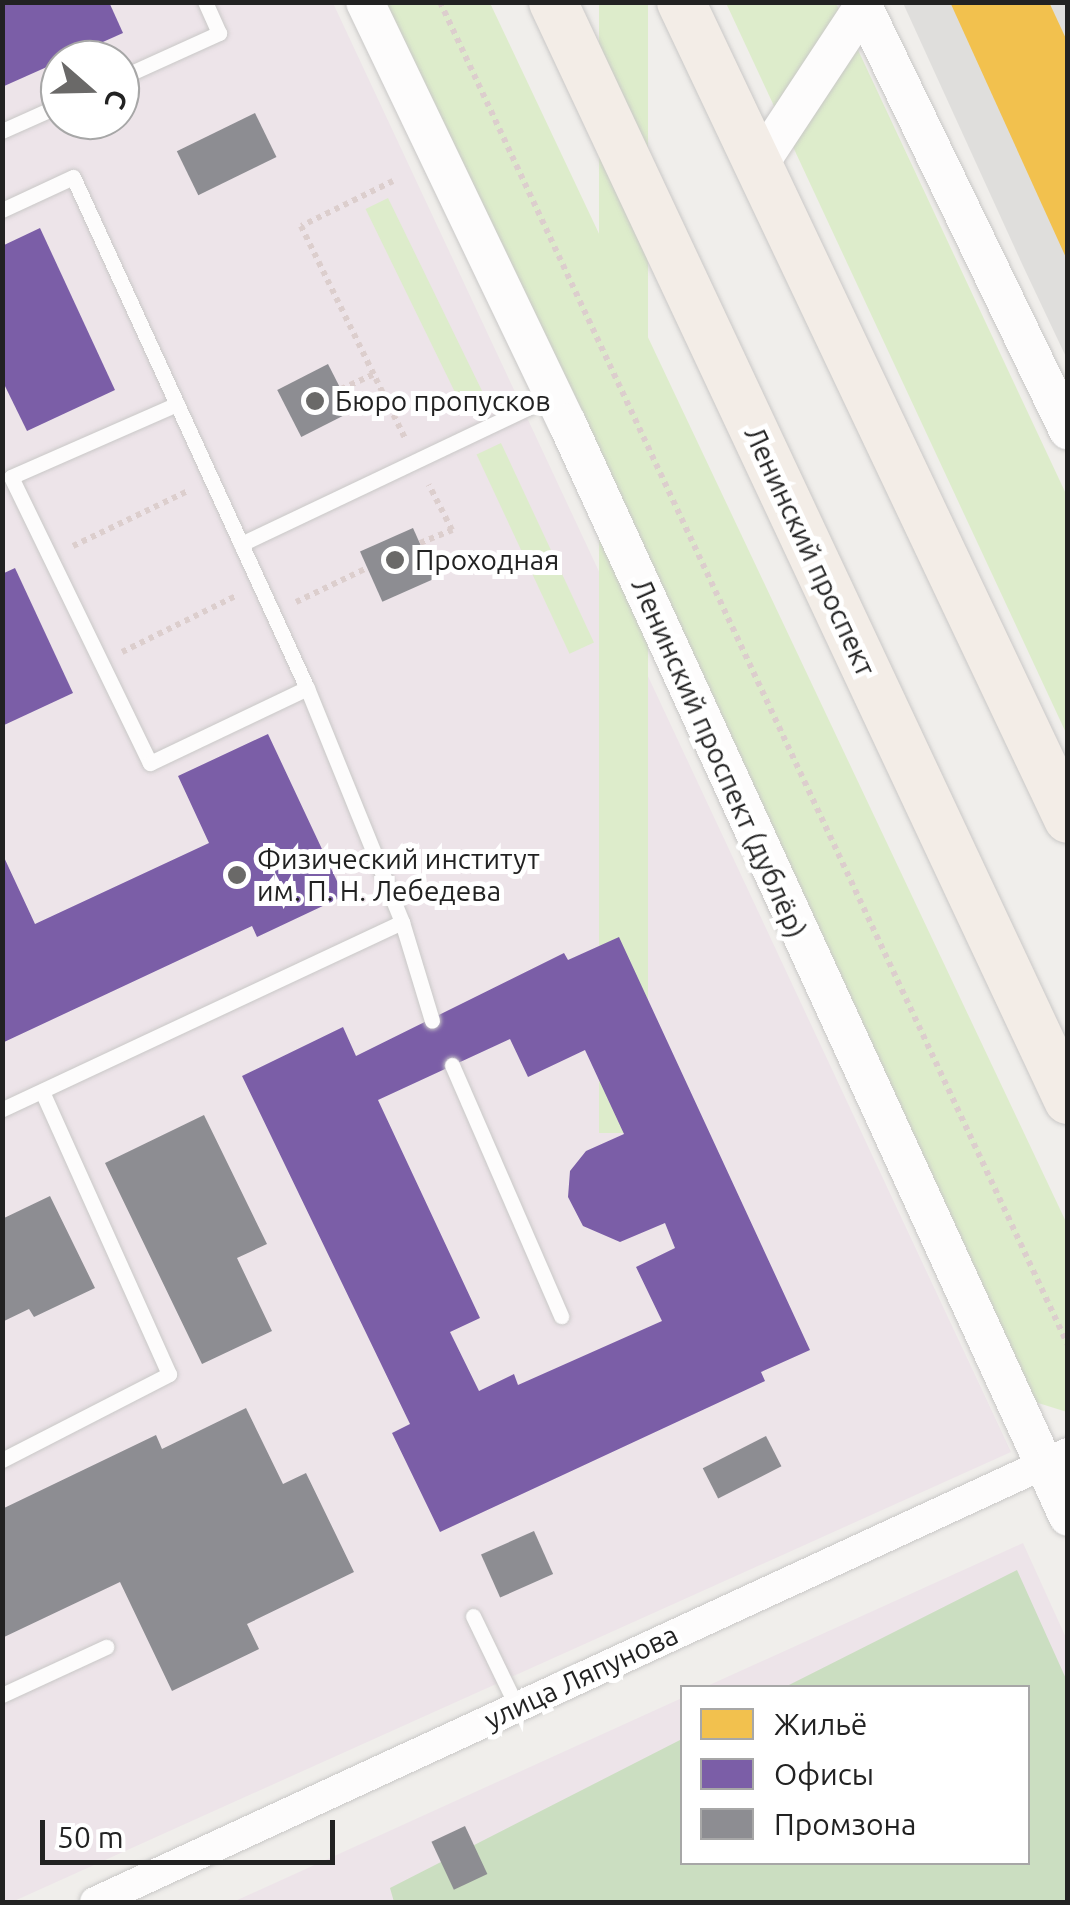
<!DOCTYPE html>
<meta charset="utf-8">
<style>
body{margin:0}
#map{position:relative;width:1070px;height:1905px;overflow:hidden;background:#f0eeeb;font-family:Ubuntu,sans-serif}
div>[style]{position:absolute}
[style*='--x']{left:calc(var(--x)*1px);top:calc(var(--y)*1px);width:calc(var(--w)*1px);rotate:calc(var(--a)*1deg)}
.residential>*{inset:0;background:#dfdedc}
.industrial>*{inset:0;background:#ede4e9}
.grass>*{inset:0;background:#ddeccb;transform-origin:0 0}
.forest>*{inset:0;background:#cbdec1}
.homes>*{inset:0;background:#f2c14e}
.offices>*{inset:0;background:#7b5ea7}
.industry>*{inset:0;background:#8d8d92;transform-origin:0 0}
.path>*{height:6px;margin-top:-3px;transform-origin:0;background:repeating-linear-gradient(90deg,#dccecd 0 5px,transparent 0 10px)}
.roads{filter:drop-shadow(0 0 2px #c9c8c7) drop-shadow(0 0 2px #c9c8c7)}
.service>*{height:15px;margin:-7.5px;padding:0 7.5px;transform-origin:7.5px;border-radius:7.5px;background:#fdfcfc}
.minor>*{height:30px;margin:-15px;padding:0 15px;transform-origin:15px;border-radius:15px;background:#fdfcfc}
.tertiary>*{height:38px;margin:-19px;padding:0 19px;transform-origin:19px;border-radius:19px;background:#fdfcfc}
.primary>*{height:48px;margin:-24px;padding:0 24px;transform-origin:24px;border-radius:24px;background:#f3ede7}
.dots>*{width:28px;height:28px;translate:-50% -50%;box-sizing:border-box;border:5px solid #fff;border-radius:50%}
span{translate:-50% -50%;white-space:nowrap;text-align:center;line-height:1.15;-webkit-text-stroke:10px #fff;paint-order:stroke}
.poi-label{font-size:28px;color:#222}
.left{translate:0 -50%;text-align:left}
.street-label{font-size:28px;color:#222}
.frame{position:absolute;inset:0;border:5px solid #222;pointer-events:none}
.legend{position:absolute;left:680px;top:1685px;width:350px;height:180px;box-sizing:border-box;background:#fff;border:2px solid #a7a7a7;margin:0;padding:12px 18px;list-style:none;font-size:30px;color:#222}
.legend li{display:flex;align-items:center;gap:20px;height:50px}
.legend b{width:50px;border:2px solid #a7a7a7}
.north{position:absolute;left:40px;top:40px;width:100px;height:100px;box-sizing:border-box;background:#fff;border:2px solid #a7a7a7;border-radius:50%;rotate:110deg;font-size:28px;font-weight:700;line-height:40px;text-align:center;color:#222}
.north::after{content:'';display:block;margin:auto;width:35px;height:45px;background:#6a6968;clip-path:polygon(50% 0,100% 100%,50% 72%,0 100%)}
.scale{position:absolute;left:40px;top:1820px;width:295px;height:45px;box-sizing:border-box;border:5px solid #222;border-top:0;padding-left:12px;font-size:30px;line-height:35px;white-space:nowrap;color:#222;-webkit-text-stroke:8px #fff;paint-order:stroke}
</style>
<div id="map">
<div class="residential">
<i style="clip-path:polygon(903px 3px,1067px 3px,1067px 359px,1023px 266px)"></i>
</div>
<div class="industrial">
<i style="clip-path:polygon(evenodd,3px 3px,333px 3px,1011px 1452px,12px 1902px,3px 1902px,3px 3px,60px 60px,120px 60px,120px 120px,60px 120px,60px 60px)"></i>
<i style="clip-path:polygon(1023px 1543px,1067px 1640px,1067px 1902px,233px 1902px,682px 1698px,682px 1862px,1028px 1862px,1028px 1688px,705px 1687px)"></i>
</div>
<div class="grass">
<i style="clip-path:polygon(375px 3px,490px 3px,1067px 1224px,1067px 1412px,1035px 1402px)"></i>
<i style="left:599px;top:3px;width:49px;height:1130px"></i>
<i style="clip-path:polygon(726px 3px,836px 3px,1067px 496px,1067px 735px)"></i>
<i style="left:388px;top:198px;width:221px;height:25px;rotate:64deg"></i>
<i style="left:501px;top:443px;width:220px;height:27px;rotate:65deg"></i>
</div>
<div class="forest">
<i style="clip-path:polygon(1017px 1570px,1067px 1681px,1067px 1902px,394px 1902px,390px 1888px,682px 1739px,682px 1862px,1028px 1862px,1028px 1688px,785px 1687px)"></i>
</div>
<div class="homes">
<i style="clip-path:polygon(950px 2px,1049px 2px,1068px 43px,1068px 262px)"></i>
</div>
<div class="offices">
<i style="clip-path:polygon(2px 2px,109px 2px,123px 33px,2px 87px)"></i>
<i style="clip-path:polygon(40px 228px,115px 390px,27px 431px,2px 380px,2px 246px)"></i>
<i style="clip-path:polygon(15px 568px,73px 693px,2px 726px,2px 574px)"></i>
<i style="clip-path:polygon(268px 734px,344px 896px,257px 937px,252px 926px,2px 1043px,2px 853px,35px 924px,209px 843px,178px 776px)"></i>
<i style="clip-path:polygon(evenodd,619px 937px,810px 1350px,761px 1372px,765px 1381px,440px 1532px,392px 1433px,410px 1424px,242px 1076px,343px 1027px,356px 1056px,564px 953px,568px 960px,619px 937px,510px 1039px,528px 1077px,585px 1050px,624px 1134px,586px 1151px,570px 1171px,568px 1197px,583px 1226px,620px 1242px,665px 1223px,675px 1248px,636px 1267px,662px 1321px,518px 1385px,514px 1374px,479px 1391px,450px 1332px,480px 1318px,378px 1100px,510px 1039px)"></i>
</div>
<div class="industry">
<i style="left:255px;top:113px;width:49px;height:87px;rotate:64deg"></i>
<i style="left:328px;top:364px;width:53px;height:57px;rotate:63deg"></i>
<i style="left:413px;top:528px;width:55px;height:58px;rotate:66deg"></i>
<i style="clip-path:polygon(204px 1115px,267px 1244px,237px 1258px,272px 1331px,202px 1364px,105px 1163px)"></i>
<i style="clip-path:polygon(50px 1196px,95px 1288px,34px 1317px,29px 1309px,2px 1322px,2px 1219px)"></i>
<i style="clip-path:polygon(246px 1408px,283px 1484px,306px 1473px,354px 1572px,247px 1624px,259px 1649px,172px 1691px,120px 1582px,2px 1638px,2px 1509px,156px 1435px,162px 1449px)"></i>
<i style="left:766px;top:1436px;width:34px;height:71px;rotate:63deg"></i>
<i style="left:534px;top:1531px;width:47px;height:58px;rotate:66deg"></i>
<i style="left:465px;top:1826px;width:53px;height:37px;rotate:65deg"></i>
</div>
<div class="path">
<i style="--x:440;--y:2;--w:1483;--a:64.94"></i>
<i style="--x:393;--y:181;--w:102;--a:153.9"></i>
<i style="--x:301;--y:226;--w:236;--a:63.9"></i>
<i style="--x:341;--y:389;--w:36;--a:-24"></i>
<i style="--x:420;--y:543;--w:35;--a:-22"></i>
<i style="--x:452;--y:530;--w:51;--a:-117.1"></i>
<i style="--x:73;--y:546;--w:127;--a:-25.6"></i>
<i style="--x:296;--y:602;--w:79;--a:-25.6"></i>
<i style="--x:122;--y:652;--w:127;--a:-26.2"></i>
</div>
<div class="roads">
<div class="service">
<i style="--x:120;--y:78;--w:109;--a:-24.4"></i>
<i style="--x:219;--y:33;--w:34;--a:-114"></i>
<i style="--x:2;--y:131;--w:64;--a:-24.1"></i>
<i style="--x:2;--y:210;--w:78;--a:-24.9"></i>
<i style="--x:73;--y:177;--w:562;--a:65.4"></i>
<i style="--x:307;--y:688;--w:253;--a:67.9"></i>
<i style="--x:402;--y:922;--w:442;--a:154.9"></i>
<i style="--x:177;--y:404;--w:181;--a:156.3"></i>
<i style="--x:11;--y:477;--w:318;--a:64.1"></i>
<i style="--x:150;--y:763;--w:174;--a:-25.5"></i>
<i style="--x:241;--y:544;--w:345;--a:-25.4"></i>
<i style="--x:402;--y:922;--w:103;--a:73.1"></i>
<i style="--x:452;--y:1065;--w:274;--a:66.5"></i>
<i style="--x:2;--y:1460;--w:188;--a:-27.2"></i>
<i style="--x:169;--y:1374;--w:310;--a:-114.2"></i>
<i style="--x:473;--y:1616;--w:101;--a:64.2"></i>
<i style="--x:2;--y:1695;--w:115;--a:-24.8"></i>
</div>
<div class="minor">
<i style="--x:95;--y:1902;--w:1072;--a:-24.77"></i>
</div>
<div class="tertiary">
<i style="--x:365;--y:2;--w:467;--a:64.4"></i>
<i style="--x:567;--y:423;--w:1203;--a:65.39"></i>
<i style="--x:861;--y:2;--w:476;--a:64.2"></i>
<i style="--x:758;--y:166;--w:191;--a:-56.6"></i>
</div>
<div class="primary">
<i style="--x:553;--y:2;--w:1213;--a:64.87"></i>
<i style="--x:681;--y:2;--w:904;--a:64.65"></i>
</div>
</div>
<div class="dots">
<i style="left:315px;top:401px;background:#6a6968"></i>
<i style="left:395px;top:560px;background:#6a6968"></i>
<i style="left:237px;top:875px;background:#6a6968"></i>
</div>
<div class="poi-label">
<span class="left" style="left:335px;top:401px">Бюро пропусков</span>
<span class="left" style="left:415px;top:560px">Проходная</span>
<span class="left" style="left:257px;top:875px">Физический институт<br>им. П. Н. Лебедева</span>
</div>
<div class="street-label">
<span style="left:810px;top:551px;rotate:65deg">Ленинский проспект</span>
<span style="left:719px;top:758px;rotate:66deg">Ленинский проспект (дублёр)</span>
<span style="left:581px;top:1677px;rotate:-25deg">улица Ляпунова</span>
</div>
<div class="frame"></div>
<ul class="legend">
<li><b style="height:28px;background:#f2c14e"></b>Жильё</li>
<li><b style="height:28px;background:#7b5ea7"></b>Офисы</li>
<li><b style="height:28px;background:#8d8d92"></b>Промзона</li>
</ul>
<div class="north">С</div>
<div class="scale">50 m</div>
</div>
